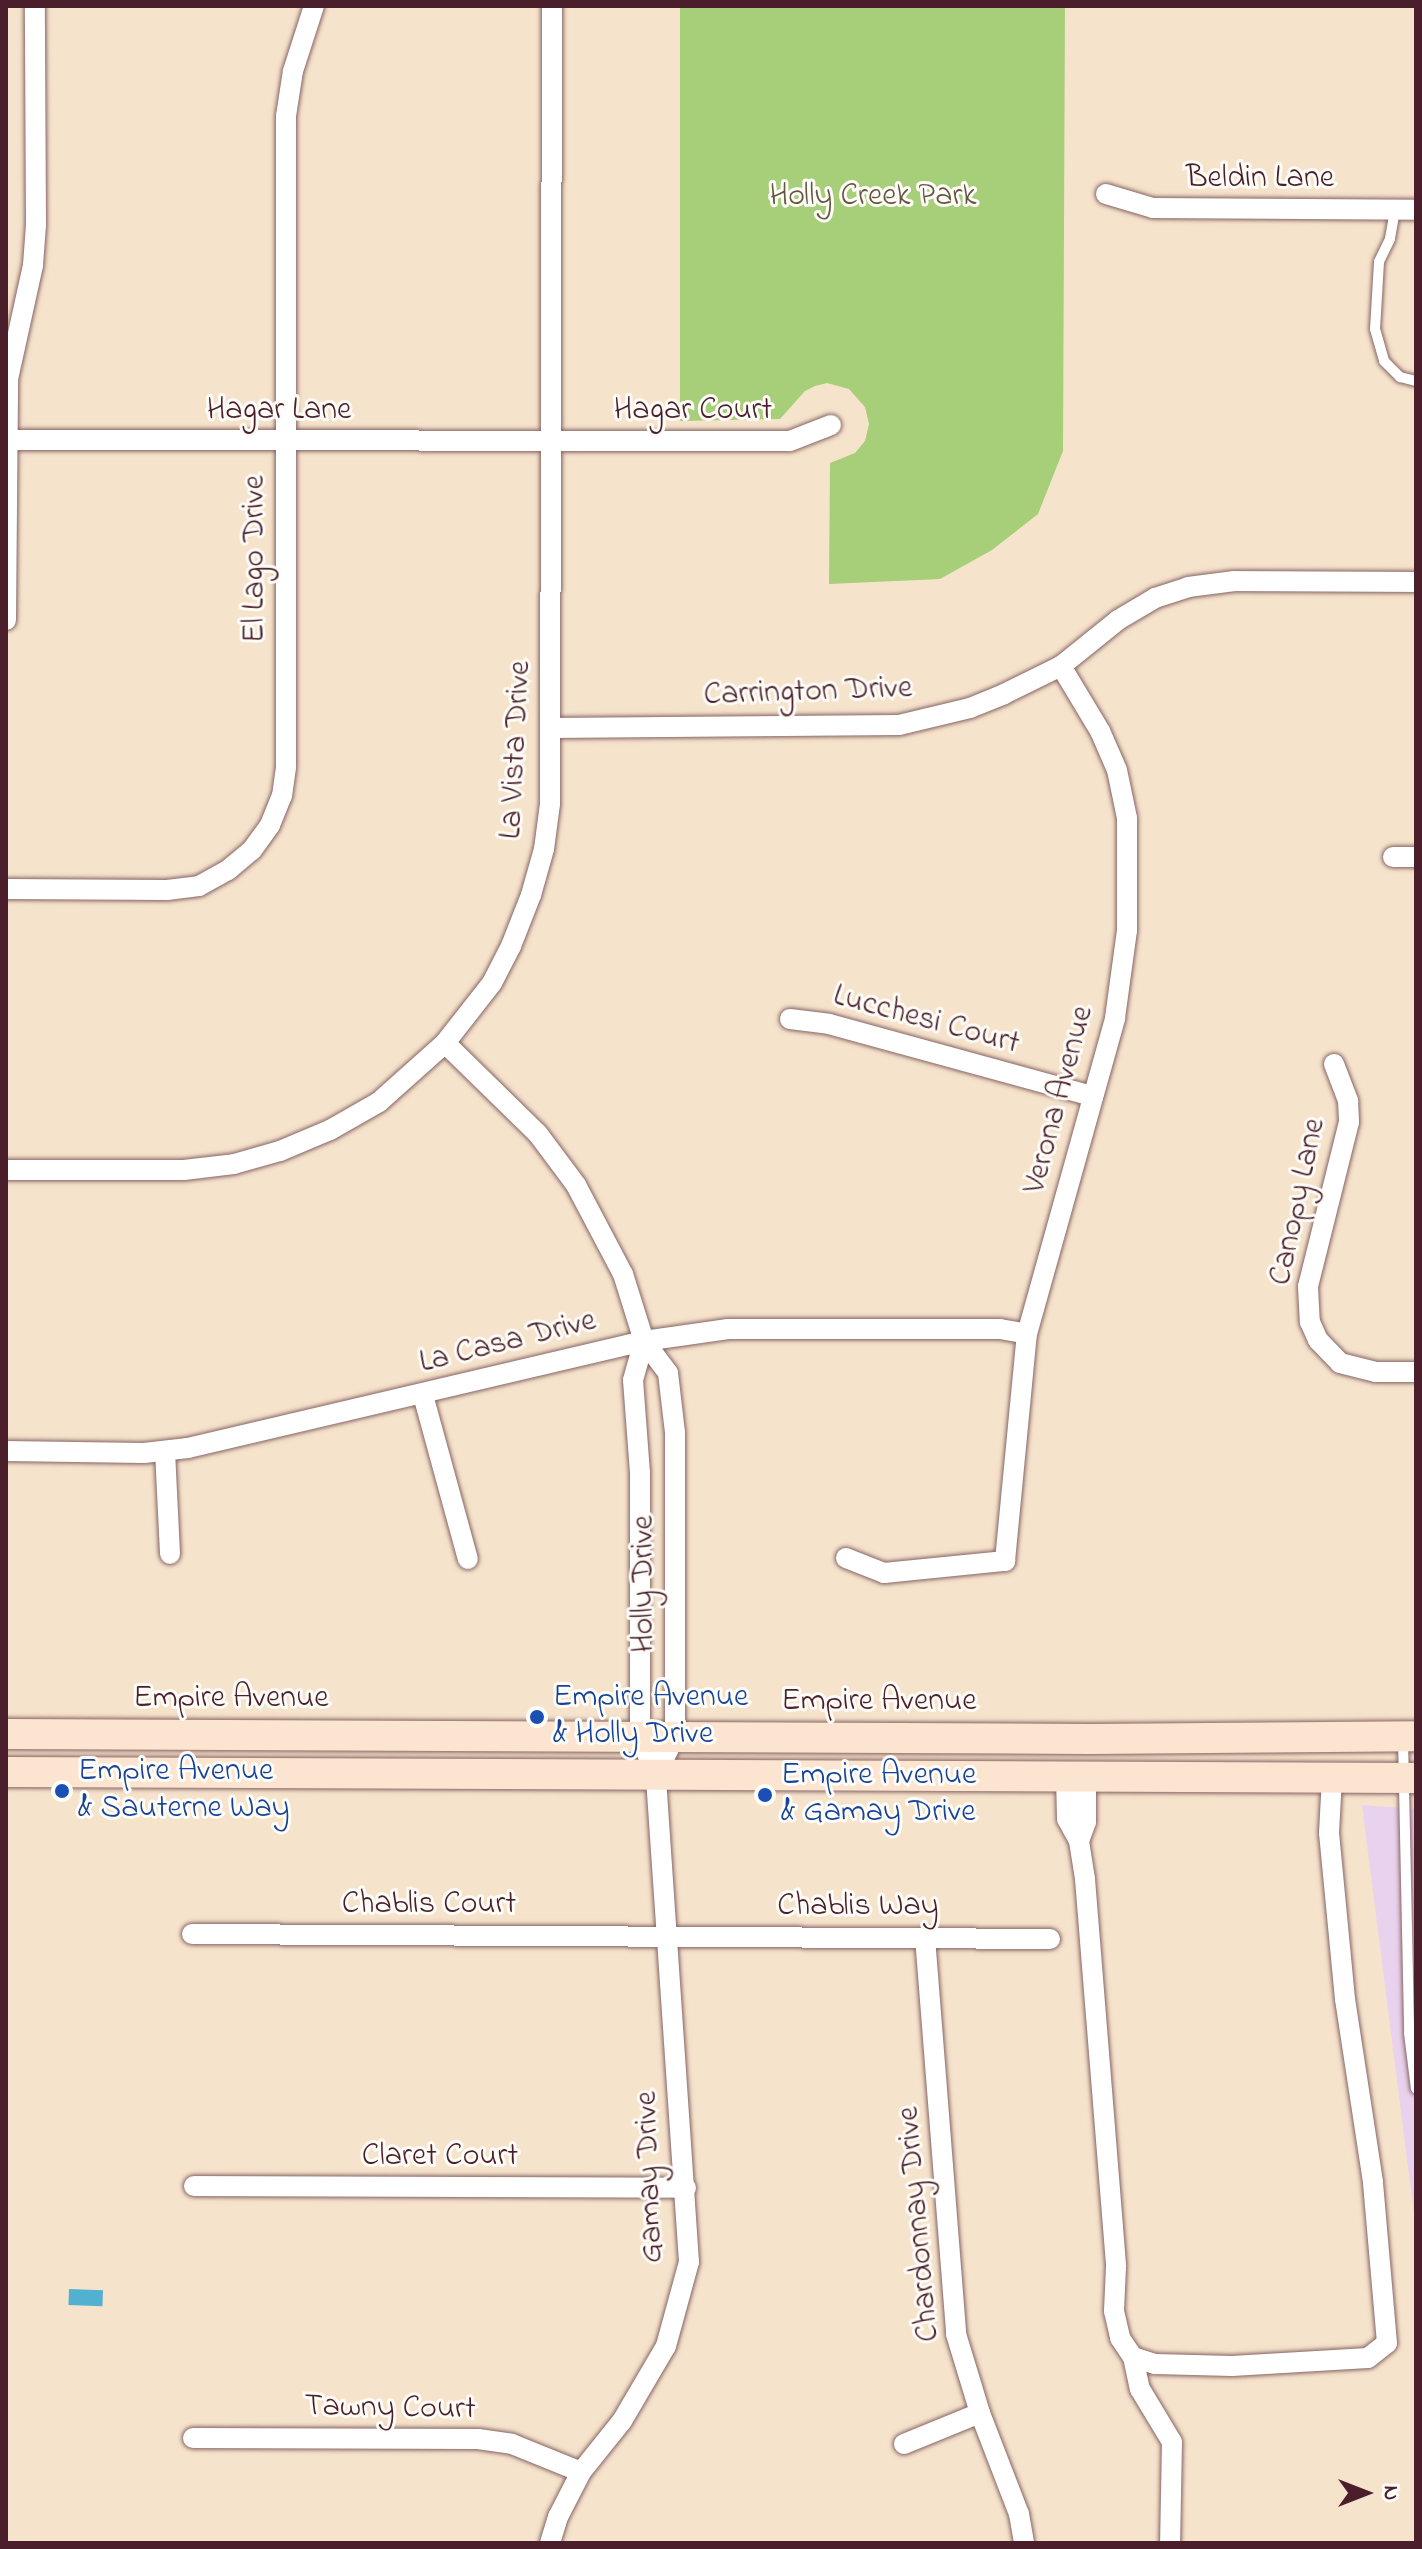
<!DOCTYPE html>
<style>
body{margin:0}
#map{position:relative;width:1422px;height:2549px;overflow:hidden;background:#f6e3cc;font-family:"Indie Flower",sans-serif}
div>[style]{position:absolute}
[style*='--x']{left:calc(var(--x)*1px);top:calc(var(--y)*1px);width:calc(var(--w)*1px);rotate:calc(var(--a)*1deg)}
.built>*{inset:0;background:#e9d2ed}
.green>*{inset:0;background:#a7ce79}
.water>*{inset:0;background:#52b0d1;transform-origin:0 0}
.roads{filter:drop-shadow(0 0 2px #866463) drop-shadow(0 0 2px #866463)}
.service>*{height:10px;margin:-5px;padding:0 5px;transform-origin:5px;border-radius:5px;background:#fff}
.minor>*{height:20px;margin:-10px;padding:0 10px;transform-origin:10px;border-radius:10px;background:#fff}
.secondary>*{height:30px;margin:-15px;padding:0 15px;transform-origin:15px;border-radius:15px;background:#fce5d0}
.dots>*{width:22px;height:22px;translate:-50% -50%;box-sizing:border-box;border:4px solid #fdfcf7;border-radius:50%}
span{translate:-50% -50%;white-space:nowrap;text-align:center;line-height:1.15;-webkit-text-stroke:6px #fdfcf7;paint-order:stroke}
.street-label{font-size:32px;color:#4a1f2b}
.park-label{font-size:32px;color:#665442}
.transit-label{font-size:32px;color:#164399}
.left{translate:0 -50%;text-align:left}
.frame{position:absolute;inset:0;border:8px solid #4a1f2b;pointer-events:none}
.north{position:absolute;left:1326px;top:2453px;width:80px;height:80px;-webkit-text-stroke:6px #fdfcf7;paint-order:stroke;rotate:90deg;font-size:22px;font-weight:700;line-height:32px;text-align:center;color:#4a1f2b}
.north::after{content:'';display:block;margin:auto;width:28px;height:36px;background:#4a1f2b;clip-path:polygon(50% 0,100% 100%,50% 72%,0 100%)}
</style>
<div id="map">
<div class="built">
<i style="clip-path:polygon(1362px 1805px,1416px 1809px,1416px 2230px)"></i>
</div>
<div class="green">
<i style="clip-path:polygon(680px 6px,1065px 6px,1063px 451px,1038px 514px,992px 550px,940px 579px,829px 584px,830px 463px,855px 453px,865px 441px,869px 424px,865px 407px,849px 389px,827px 383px,815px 386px,805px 391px,780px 419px,680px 421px)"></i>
</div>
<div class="water">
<i style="left:69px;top:2289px;width:34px;height:16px;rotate:2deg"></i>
</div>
<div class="roads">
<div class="service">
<i style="--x:1395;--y:210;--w:29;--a:100"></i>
<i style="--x:1390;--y:239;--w:25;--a:116"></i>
<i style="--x:1379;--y:262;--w:67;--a:93.4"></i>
<i style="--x:1375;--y:329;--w:33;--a:74"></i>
<i style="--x:1384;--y:361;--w:23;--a:45"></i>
<i style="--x:1400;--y:377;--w:16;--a:14"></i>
<i style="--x:1403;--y:1738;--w:295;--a:88.8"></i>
<i style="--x:1409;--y:2033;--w:56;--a:82.9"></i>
</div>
<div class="minor">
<i style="--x:1106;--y:194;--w:49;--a:16.6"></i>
<i style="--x:1153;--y:208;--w:263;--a:0.4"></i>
<i style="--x:7;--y:440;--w:783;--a:0.07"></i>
<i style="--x:790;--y:441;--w:44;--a:-21.3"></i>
<i style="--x:6;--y:620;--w:241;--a:-89.5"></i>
<i style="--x:8;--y:379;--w:117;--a:-77.6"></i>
<i style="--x:33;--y:265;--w:40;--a:-85.7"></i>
<i style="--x:36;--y:225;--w:219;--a:-90.3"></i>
<i style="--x:551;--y:728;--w:348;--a:-0.5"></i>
<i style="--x:899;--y:725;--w:73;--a:-13.5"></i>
<i style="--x:970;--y:708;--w:37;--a:-22"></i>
<i style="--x:1004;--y:694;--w:64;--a:-26.2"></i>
<i style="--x:1061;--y:666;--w:73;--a:-38.9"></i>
<i style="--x:1118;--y:620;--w:43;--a:-30.7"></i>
<i style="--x:1155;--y:598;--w:35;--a:-18"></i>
<i style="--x:1188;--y:587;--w:47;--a:-7.3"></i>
<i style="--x:1235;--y:581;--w:181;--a:0.3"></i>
<i style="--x:1393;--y:857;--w:23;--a:0"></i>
<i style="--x:6;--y:889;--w:161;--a:0.4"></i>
<i style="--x:167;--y:890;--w:32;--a:-7"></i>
<i style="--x:199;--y:886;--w:33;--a:-29"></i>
<i style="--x:228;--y:870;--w:31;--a:-40"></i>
<i style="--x:252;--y:850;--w:31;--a:-54"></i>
<i style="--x:270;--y:825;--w:31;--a:-68"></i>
<i style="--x:282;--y:796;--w:30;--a:-82"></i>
<i style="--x:286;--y:766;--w:650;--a:-90"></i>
<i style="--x:286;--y:116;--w:46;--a:-81.2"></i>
<i style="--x:293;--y:71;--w:68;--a:-72.1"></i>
<i style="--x:790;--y:1019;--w:39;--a:7"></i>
<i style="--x:829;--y:1024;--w:274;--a:15.3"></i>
<i style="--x:445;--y:1043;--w:130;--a:44.4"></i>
<i style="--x:538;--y:1134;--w:64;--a:53.3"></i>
<i style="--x:576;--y:1185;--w:101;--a:62.2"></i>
<i style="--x:623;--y:1274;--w:70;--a:72.6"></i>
<i style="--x:644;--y:1341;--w:40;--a:53"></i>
<i style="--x:668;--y:1373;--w:60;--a:83.3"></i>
<i style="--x:675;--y:1433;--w:303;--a:90"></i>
<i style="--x:675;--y:1736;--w:43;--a:116"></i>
<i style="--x:1334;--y:1064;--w:40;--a:69"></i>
<i style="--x:1348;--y:1101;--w:21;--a:87"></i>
<i style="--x:1349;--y:1122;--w:170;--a:104"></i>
<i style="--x:1308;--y:1287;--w:35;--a:87"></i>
<i style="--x:1310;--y:1322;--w:20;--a:66"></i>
<i style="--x:1318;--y:1340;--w:32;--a:46"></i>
<i style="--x:1340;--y:1363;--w:36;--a:14"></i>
<i style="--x:1375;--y:1372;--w:41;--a:0"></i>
<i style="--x:6;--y:1170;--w:178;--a:0"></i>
<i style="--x:184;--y:1170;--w:50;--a:-6.8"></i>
<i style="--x:234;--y:1164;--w:48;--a:-15.8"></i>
<i style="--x:280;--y:1151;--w:54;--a:-22.8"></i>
<i style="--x:330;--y:1130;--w:56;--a:-29.7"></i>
<i style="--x:379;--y:1102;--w:89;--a:-41.8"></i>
<i style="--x:445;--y:1043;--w:76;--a:-51.9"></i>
<i style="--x:492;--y:983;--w:42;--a:-62.8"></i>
<i style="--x:511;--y:946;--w:55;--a:-68.6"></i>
<i style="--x:531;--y:895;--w:48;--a:-74.2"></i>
<i style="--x:544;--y:849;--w:45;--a:-82.4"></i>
<i style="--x:550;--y:804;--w:798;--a:-89.86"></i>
<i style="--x:423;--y:1395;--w:170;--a:74.7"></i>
<i style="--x:6;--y:1451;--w:138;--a:0.8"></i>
<i style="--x:144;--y:1453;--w:44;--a:-6.5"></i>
<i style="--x:188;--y:1448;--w:468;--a:-13.2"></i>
<i style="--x:644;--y:1341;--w:85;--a:-8.1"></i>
<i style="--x:728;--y:1329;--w:272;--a:0"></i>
<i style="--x:1000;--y:1329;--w:27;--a:10"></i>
<i style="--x:165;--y:1451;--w:103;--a:87.2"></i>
<i style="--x:846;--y:1558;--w:41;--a:21.5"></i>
<i style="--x:884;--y:1573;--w:122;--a:-5.7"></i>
<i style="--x:1005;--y:1561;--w:228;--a:-84.5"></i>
<i style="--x:1027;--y:1334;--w:328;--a:-74.4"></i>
<i style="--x:1115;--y:1018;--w:89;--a:-82.2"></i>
<i style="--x:1127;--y:930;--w:112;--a:-90"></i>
<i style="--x:1127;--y:818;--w:49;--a:-101.8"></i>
<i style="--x:1117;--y:770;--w:43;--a:-113.6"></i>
<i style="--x:1100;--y:731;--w:76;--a:-121"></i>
<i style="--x:1066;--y:1775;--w:44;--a:88.7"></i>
<i style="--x:1067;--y:1819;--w:25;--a:61"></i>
<i style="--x:1079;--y:1841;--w:38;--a:81"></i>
<i style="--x:1085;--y:1879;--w:389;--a:85.4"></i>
<i style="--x:1116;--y:2267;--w:44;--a:92.6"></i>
<i style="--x:1114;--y:2311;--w:28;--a:77"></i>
<i style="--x:1120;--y:2338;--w:23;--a:56"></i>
<i style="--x:1133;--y:2357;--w:23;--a:18"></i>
<i style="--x:1155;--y:2364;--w:77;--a:1.5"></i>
<i style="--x:1232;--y:2366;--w:136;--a:-3.4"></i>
<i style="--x:1368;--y:2358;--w:24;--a:-38"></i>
<i style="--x:1387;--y:2343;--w:162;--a:-95"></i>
<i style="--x:1373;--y:2182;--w:185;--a:-98.7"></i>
<i style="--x:1345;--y:1999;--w:167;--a:-95.5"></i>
<i style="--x:1329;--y:1833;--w:55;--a:-86.9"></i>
<i style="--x:1079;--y:1841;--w:20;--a:-70"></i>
<i style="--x:1086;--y:1822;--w:47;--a:-90"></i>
<i style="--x:192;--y:1934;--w:858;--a:0.33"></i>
<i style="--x:925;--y:1937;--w:398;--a:85.5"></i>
<i style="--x:956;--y:2334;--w:83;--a:73.1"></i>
<i style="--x:980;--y:2413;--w:108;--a:68.9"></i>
<i style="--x:1019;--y:2514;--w:29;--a:80"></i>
<i style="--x:194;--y:2186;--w:492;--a:0.2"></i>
<i style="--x:1133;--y:2357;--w:33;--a:78"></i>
<i style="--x:1140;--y:2389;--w:62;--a:58.9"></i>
<i style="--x:1172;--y:2442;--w:101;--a:91.1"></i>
<i style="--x:193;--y:2438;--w:285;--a:0.2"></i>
<i style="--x:478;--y:2439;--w:34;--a:8"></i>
<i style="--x:512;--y:2444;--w:74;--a:22.1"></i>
<i style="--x:904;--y:2444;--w:82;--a:-22.2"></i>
<i style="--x:550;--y:2543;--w:27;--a:-73"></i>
<i style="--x:558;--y:2517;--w:51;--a:-62.9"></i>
<i style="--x:581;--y:2472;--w:65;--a:-51.2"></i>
<i style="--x:622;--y:2421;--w:87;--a:-59.6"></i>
<i style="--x:666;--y:2346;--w:87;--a:-74.7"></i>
<i style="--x:689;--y:2262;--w:488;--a:-93.9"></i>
<i style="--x:656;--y:1775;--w:41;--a:-112.8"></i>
<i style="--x:640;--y:1737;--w:264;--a:-90"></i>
<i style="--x:640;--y:1473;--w:93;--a:-94.3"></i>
<i style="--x:633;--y:1380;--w:41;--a:-74.2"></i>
</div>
<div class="secondary">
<i style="--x:6;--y:1734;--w:1085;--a:0.26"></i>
<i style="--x:1091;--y:1739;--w:325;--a:-0.5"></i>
<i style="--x:6;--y:1772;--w:1410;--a:0.24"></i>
</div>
</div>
<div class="dots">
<i style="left:537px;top:1717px;background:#1a4fb4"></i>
<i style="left:62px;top:1791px;background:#1a4fb4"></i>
<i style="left:765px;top:1795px;background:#1a4fb4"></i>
</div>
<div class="street-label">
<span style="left:1260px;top:179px">Beldin Lane</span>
<span style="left:279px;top:411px">Hagar Lane</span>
<span style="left:693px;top:411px">Hagar Court</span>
<span style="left:256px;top:559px;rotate:-90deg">El Lago Drive</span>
<span style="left:808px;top:693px;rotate:-2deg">Carrington Drive</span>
<span style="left:517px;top:750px;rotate:-87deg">La Vista Drive</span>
<span style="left:926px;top:1021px;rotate:15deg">Lucchesi Court</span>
<span style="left:1060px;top:1100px;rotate:-75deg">Verona Avenue</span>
<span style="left:1299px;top:1202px;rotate:-78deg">Canopy Lane</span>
<span style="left:508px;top:1343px;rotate:-14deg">La Casa Drive</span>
<span style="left:645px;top:1584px;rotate:-90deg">Holly Drive</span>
<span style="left:231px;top:1699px">Empire Avenue</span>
<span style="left:879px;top:1702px">Empire Avenue</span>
<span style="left:429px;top:1905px">Chablis Court</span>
<span style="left:858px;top:1907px">Chablis Way</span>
<span style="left:440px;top:2157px">Claret Court</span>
<span style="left:651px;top:2177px;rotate:-92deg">Gamay Drive</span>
<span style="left:920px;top:2224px;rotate:-95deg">Chardonnay Drive</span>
<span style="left:390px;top:2409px;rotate:1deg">Tawny Court</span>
</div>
<div class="park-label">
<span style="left:873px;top:197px">Holly Creek Park</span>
</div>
<div class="transit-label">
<span class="left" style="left:553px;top:1717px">Empire Avenue<br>&amp; Holly Drive</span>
<span class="left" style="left:78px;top:1791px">Empire Avenue<br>&amp; Sauterne Way</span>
<span class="left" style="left:781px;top:1795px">Empire Avenue<br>&amp; Gamay Drive</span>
</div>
<div class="frame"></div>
<div class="north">N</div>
</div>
